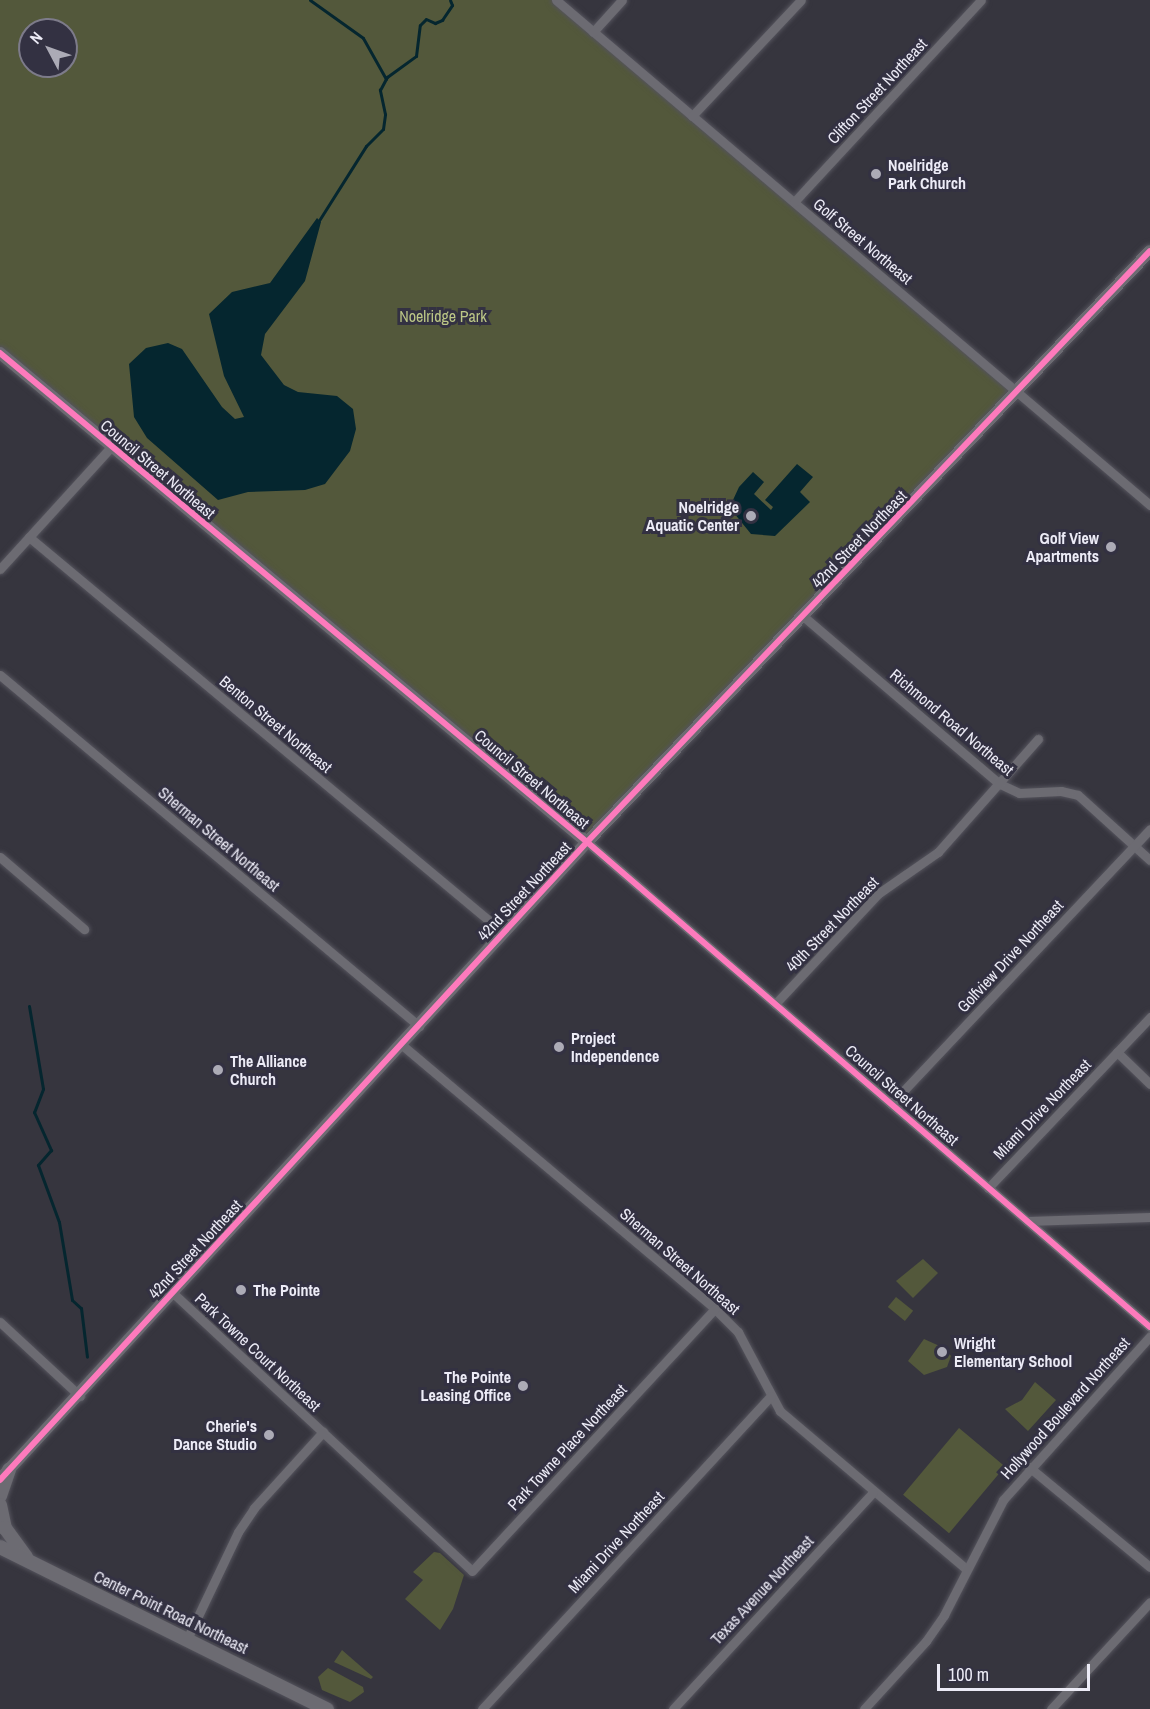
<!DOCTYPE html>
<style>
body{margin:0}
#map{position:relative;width:1150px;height:1709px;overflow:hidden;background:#36353e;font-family:"Archivo Narrow",sans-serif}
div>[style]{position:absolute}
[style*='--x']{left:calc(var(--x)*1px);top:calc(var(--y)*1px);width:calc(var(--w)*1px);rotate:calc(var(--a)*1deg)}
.green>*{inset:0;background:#53583b;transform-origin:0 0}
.water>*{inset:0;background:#05262f}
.stream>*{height:3px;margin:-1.5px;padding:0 1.5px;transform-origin:1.5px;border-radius:1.5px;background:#05262f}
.roads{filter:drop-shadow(0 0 2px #54535c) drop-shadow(0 0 2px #54535c)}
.minor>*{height:9px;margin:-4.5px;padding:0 4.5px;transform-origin:4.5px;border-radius:4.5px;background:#6c6b72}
.tertiary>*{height:12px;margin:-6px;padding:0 6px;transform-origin:6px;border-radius:6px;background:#6c6b72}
.secondary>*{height:14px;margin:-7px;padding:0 7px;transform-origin:7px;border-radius:7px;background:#6c6b72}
.cycleway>*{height:6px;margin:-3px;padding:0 3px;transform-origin:3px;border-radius:3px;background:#fd7abc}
.dots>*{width:16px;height:16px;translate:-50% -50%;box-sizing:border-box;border:3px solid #333142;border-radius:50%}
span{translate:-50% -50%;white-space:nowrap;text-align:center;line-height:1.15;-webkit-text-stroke:6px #333142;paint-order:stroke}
.street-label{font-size:16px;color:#ecebf6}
.poi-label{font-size:16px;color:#ecebf6;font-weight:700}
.left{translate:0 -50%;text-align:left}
.right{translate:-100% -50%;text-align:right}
.park-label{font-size:16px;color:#bcc786}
.north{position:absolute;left:18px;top:18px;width:60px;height:60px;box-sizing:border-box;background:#333142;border:2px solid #7d7b8a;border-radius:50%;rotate:311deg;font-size:16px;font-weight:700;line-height:24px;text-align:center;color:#ecebf6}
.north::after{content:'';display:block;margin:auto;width:21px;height:27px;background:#acabb6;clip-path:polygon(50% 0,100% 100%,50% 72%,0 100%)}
.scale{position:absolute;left:937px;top:1664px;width:153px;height:27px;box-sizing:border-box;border:3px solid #ecebf6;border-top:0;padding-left:8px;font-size:18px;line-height:21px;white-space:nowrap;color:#ecebf6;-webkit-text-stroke:4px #333142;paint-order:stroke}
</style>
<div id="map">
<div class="green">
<i style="clip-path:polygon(evenodd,0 0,556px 0,1017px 392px,587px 842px,0 353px,0 0,30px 30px,66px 30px,66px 66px,30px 66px,30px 30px)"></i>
<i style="clip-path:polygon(923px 1259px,938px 1273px,913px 1298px,896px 1281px)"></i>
<i style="left:896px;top:1297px;width:22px;height:13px;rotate:39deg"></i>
<i style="clip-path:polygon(924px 1339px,944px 1348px,951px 1356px,947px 1367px,924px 1375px,908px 1361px)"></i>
<i style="clip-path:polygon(1035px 1382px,1056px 1400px,1028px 1431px,1005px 1409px,1022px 1400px)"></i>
<i style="left:959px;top:1428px;width:60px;height:87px;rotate:40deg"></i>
<i style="clip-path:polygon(434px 1552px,440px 1553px,464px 1575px,453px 1609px,440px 1630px,405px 1599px,423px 1580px,413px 1572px)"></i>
<i style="clip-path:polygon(342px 1650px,373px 1677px,371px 1679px,334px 1662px)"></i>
<i style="clip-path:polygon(328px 1668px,363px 1687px,364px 1692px,350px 1702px,322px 1690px,318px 1677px)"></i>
</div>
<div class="water">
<i style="clip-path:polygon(317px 218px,321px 222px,305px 281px,265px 334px,261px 355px,284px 385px,298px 392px,337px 396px,353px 409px,356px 429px,350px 451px,325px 484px,305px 490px,248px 492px,218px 500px,147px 438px,134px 417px,129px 364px,146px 348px,168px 343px,182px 349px,222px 407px,235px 419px,244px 417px,224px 376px,209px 314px,232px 292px,270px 283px)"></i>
<i style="clip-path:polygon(797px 464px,813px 477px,800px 492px,810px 502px,775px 536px,751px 534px,734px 513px,733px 500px,739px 487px,753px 472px,764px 482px,754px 494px,771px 510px,773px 507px,765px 500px)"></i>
</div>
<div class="stream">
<i style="--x:310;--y:0;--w:65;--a:35.6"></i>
<i style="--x:363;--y:38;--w:47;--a:60.7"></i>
<i style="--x:318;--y:222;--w:90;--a:-57.7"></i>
<i style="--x:366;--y:146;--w:24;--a:-45"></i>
<i style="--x:383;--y:129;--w:15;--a:-82"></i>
<i style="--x:385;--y:114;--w:25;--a:-102"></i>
<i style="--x:380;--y:90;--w:15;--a:-62"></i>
<i style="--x:387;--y:77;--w:36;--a:-36"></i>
<i style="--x:416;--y:56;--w:31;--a:-83"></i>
<i style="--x:420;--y:25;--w:8;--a:-45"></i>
<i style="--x:426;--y:19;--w:10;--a:24"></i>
<i style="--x:435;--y:23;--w:8;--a:-23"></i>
<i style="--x:442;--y:20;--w:18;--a:-56"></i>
<i style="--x:452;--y:5;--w:5;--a:-112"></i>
<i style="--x:29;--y:1006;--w:84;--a:80.4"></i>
<i style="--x:43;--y:1089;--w:25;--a:111"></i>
<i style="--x:34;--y:1112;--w:42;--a:65.9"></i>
<i style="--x:51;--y:1150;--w:20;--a:131"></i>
<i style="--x:38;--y:1165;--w:61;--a:69.8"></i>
<i style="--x:59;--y:1222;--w:79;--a:80.5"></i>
<i style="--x:72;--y:1300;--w:12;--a:42"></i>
<i style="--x:81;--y:1308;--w:49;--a:83"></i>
</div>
<div class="roads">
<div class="minor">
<i style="--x:556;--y:0;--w:780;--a:40.37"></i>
<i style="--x:593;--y:32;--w:43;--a:-47.8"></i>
<i style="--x:692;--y:116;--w:159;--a:-46.8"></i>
<i style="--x:794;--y:202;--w:275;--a:-47.2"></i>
<i style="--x:29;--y:537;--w:618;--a:39.82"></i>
<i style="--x:0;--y:569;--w:165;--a:-47.7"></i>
<i style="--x:803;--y:616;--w:259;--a:40.5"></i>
<i style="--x:1000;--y:784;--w:21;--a:25"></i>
<i style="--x:1019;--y:793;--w:42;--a:-2.7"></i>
<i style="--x:1061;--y:791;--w:17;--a:13"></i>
<i style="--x:1078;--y:795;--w:97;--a:42.1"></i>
<i style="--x:0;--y:675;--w:547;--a:39.95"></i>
<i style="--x:587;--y:842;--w:743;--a:40.74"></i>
<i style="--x:0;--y:857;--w:111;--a:40.6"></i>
<i style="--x:775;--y:1004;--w:152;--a:-46.9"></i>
<i style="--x:879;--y:893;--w:72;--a:-34.8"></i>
<i style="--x:938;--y:852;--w:151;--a:-48.5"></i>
<i style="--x:402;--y:1045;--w:409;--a:40.1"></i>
<i style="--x:715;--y:1309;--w:33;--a:45"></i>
<i style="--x:738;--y:1332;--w:89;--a:62"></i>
<i style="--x:780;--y:1411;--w:244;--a:40.3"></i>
<i style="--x:1117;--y:1052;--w:46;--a:44.1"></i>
<i style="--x:891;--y:1104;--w:378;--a:-46.7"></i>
<i style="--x:988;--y:1188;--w:236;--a:-46.5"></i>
<i style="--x:1027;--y:1221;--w:123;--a:-1.9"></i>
<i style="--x:173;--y:1293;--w:408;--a:42.9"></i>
<i style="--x:472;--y:1571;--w:357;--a:-47.2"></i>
<i style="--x:0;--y:1322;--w:109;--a:42.8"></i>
<i style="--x:1029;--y:1467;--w:157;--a:39.6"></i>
<i style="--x:188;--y:1637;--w:116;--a:-64.5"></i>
<i style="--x:238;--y:1532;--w:29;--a:-56"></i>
<i style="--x:254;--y:1508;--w:103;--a:-47.8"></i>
<i style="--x:482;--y:1709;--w:426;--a:-47.3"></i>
<i style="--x:673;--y:1709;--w:295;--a:-47.3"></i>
<i style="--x:864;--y:1709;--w:92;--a:-47.6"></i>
<i style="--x:926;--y:1641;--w:32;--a:-55"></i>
<i style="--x:944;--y:1615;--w:129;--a:-62.8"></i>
<i style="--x:1003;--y:1500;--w:220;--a:-48.1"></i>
<i style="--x:1051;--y:1709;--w:146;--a:-47.2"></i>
</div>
<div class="tertiary">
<i style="--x:0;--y:353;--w:764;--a:39.8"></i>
<i style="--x:3;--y:1476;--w:862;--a:-47.35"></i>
<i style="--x:587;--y:842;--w:816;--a:-46.39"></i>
</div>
<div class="secondary">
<i style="--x:0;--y:1496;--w:28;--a:-71"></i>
<i style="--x:0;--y:1505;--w:24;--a:78"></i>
<i style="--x:5;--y:1528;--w:36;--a:54"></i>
<i style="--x:0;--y:1547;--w:365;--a:26.4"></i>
</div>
</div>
<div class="cycleway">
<i style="--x:0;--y:353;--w:764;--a:39.8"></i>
<i style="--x:587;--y:842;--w:743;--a:40.74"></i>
<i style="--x:0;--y:1480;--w:867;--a:-47.38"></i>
<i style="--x:587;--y:842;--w:816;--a:-46.39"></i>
</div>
<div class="dots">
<i style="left:876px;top:174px;background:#acabb6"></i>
<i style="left:751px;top:516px;background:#acabb6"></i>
<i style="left:1111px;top:547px;background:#acabb6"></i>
<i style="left:559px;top:1047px;background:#acabb6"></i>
<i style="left:218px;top:1070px;background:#acabb6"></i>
<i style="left:241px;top:1290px;background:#acabb6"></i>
<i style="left:942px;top:1352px;background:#acabb6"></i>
<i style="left:523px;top:1386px;background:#acabb6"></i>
<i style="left:269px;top:1435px;background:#acabb6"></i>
</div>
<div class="street-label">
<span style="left:877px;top:91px;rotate:-47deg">Clifton Street Northeast</span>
<span style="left:863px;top:241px;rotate:40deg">Golf Street Northeast</span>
<span style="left:158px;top:469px;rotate:40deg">Council Street Northeast</span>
<span style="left:859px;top:539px;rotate:-46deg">42nd Street Northeast</span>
<span style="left:952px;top:722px;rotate:40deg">Richmond Road Northeast</span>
<span style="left:276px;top:724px;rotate:40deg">Benton Street Northeast</span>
<span style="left:532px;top:779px;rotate:40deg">Council Street Northeast</span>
<span style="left:219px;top:839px;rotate:40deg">Sherman Street Northeast</span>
<span style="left:524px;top:891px;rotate:-47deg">42nd Street Northeast</span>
<span style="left:832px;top:924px;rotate:-46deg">40th Street Northeast</span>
<span style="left:1010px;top:956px;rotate:-47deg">Golfview Drive Northeast</span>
<span style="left:902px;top:1095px;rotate:41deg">Council Street Northeast</span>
<span style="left:1042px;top:1109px;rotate:-46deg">Miami Drive Northeast</span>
<span style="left:195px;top:1249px;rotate:-47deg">42nd Street Northeast</span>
<span style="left:680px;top:1261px;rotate:41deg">Sherman Street Northeast</span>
<span style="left:258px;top:1352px;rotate:43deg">Park Towne Court Northeast</span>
<span style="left:1065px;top:1408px;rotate:-48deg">Hollywood Boulevard Northeast</span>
<span style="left:567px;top:1447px;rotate:-47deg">Park Towne Place Northeast</span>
<span style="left:616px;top:1542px;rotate:-47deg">Miami Drive Northeast</span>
<span style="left:762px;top:1590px;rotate:-47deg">Texas Avenue Northeast</span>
<span style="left:171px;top:1612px;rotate:26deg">Center Point Road Northeast</span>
</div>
<div class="poi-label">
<span class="left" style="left:888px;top:174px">Noelridge<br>Park Church</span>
<span class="right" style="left:739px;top:516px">Noelridge<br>Aquatic Center</span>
<span class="right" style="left:1099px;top:547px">Golf View<br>Apartments</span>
<span class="left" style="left:571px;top:1047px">Project<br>Independence</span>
<span class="left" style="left:230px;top:1070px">The Alliance<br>Church</span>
<span class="left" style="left:253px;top:1290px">The Pointe</span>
<span class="left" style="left:954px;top:1352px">Wright<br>Elementary School</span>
<span class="right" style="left:511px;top:1386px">The Pointe<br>Leasing Office</span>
<span class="right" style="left:257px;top:1435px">Cherie's<br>Dance Studio</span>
</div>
<div class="park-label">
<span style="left:443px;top:316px">Noelridge Park</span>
</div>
<div class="north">N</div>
<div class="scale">100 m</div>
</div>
